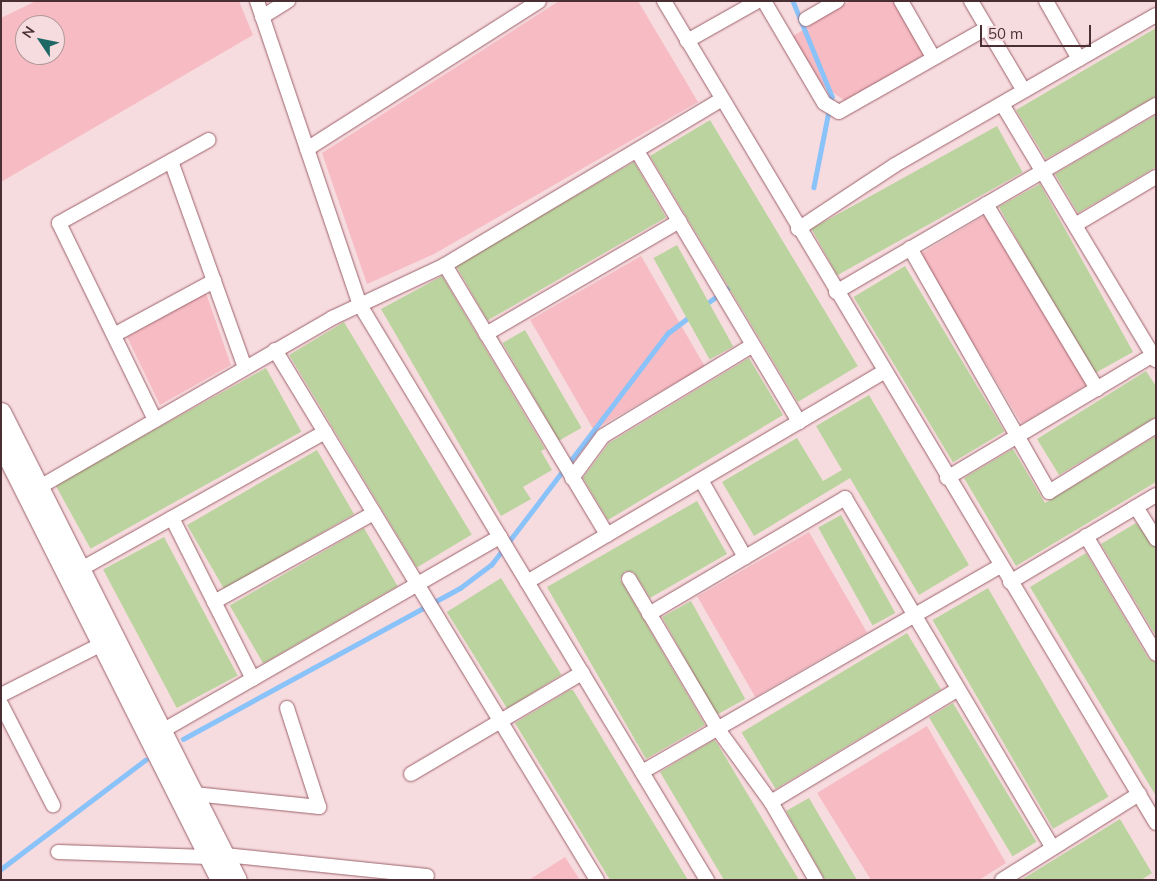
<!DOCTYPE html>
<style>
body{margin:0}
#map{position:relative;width:1157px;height:881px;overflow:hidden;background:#f7dcdf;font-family:Mulish,sans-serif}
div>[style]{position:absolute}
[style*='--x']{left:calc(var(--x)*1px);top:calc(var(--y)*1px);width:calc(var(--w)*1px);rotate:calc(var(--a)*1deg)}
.green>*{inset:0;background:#f6bbc3;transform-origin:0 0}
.stream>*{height:4.5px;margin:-2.25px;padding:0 2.25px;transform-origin:2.25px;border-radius:2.25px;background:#8ac2fa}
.building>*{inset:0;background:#bbd49f;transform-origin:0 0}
.roads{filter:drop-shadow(0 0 1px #9c626b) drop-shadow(0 0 1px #9c626b)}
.street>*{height:14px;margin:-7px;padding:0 7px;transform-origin:7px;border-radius:7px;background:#fff}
.secondary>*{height:19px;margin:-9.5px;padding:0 9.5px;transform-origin:9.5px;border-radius:9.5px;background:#fff}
span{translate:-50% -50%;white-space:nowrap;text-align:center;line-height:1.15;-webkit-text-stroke:4px #f7dcdf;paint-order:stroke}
.frame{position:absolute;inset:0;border:2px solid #492f33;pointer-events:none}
.north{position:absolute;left:15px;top:15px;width:50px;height:50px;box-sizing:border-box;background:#f7dcdf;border:1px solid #b1979a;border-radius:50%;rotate:304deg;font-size:14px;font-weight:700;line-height:20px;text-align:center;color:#492f33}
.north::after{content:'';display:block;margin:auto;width:18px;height:22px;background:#1d6864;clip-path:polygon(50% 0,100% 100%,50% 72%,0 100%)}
.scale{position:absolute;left:980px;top:25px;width:111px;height:22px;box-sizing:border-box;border:2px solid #492f33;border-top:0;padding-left:6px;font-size:15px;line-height:18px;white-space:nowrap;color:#492f33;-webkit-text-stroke:4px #f7dcdf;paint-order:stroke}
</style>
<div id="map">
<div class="green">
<i style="clip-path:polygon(evenodd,36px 1px,239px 1px,253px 35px,1px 182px,1px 18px,36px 1px,25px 25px,55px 25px,55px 55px,25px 55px,25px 25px)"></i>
<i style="clip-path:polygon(559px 1px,638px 1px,698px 102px,434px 254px,367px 284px,322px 153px)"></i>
<i style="clip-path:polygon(850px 1px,897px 1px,927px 53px,845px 101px,821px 84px,793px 36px)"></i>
<i style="left:985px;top:215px;width:198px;height:76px;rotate:59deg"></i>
<i style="left:641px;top:256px;width:127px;height:128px;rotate:60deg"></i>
<i style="clip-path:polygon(206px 293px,231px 365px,160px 405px,127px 337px)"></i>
<i style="left:809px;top:532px;width:116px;height:129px;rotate:60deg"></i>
<i style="clip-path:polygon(927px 726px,1006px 863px,979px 880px,871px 880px,817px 793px)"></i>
<i style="clip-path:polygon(565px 857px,580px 880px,529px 880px)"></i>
</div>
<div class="stream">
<i style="--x:793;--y:1;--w:103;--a:67.7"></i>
<i style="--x:832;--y:96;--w:93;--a:101.2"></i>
<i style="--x:706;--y:304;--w:34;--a:-36"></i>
<i style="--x:183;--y:739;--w:315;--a:-28.6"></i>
<i style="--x:460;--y:588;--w:39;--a:-37"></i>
<i style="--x:491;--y:565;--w:292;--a:-52.7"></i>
<i style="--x:668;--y:333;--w:30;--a:-37"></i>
<i style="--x:1;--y:869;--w:181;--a:-37.1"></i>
</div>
<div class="building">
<i style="clip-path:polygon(1156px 28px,1156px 96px,1046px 159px,1016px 110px)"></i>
<i style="clip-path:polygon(1156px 115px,1156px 167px,1078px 213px,1055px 174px)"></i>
<i style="left:710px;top:120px;width:287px;height:70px;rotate:59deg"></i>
<i style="left:997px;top:126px;width:53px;height:212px;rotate:61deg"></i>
<i style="left:634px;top:162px;width:64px;height:206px;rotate:60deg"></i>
<i style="left:1040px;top:184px;width:192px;height:47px;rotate:61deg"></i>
<i style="left:677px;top:245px;width:116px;height:27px;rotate:61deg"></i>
<i style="left:905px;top:266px;width:193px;height:60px;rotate:59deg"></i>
<i style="clip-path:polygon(442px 276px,545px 449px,541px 451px,552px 470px,523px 487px,531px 499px,501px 516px,381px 309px)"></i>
<i style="left:344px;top:322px;width:248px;height:64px;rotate:59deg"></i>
<i style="left:525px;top:330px;width:113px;height:26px;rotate:60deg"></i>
<i style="clip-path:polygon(749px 358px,783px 415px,608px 520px,583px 478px,609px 443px)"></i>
<i style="left:266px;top:368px;width:73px;height:241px;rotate:61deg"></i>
<i style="clip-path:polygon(1146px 371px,1156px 386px,1156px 417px,1059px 475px,1037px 439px)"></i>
<i style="clip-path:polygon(869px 395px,969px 565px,919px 595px,850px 478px,754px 536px,722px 482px,797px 438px,823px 481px,842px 470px,816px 426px)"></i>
<i style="clip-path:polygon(1156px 436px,1156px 482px,1016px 566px,964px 478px,1013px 449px,1045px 503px)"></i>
<i style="left:317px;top:450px;width:74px;height:150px;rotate:60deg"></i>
<i style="clip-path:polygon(697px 501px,727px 554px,650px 598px,634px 572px,625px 571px,620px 579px,705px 725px,646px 759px,547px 587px)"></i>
<i style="left:841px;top:515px;width:112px;height:26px;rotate:61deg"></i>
<i style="clip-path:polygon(1136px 523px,1156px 548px,1156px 636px,1101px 544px)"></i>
<i style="left:364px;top:528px;width:67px;height:155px;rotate:60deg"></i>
<i style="left:164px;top:537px;width:157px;height:69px;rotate:62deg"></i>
<i style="clip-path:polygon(1086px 553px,1148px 658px,1156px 663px,1156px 796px,1030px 587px)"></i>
<i style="left:501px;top:578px;width:114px;height:64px;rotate:58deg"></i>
<i style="left:988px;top:588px;width:241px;height:64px;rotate:60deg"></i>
<i style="left:691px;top:601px;width:112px;height:33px;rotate:61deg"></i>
<i style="left:907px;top:633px;width:66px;height:193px;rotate:59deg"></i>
<i style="clip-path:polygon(570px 690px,573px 690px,688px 880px,610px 880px,515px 723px)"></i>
<i style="left:953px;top:703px;width:162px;height:28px;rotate:59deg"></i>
<i style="clip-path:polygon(714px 740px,717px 743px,799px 880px,724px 880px,660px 772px)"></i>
<i style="clip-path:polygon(809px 798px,857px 880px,825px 880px,786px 811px)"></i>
<i style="clip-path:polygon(1120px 819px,1152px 873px,1141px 880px,1021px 880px)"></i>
</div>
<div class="roads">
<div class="street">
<i style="--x:257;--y:1;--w:321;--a:71.3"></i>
<i style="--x:360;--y:305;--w:672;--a:58.89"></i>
<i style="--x:664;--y:1;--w:958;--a:59.1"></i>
<i style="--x:764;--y:1;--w:118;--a:59.5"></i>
<i style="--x:824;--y:103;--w:17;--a:31"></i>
<i style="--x:839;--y:112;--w:170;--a:-29.6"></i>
<i style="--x:901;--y:1;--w:64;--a:60.3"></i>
<i style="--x:971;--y:1;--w:104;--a:59.5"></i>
<i style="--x:1046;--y:1;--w:67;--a:60.4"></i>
<i style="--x:262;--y:17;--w:31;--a:-32"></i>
<i style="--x:806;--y:19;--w:36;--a:-30"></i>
<i style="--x:687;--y:41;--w:81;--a:-29.4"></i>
<i style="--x:1002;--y:104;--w:299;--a:59"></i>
<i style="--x:307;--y:149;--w:275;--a:-32.5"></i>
<i style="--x:637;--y:151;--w:316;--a:59.1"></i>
<i style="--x:171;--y:161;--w:220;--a:70.3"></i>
<i style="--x:986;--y:204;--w:216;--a:59"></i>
<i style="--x:1075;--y:225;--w:94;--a:-30.7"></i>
<i style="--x:798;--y:229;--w:116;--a:-33.4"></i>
<i style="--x:895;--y:165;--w:301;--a:-29.9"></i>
<i style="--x:910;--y:248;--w:281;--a:60.3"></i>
<i style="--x:1049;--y:492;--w:126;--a:-31.7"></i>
<i style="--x:445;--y:265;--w:315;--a:59"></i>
<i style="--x:836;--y:292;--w:371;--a:-30.3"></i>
<i style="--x:486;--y:334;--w:224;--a:-30.3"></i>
<i style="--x:114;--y:335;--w:114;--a:-28.4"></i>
<i style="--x:275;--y:350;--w:620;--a:58.72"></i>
<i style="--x:155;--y:420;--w:219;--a:-116"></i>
<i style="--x:59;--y:223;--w:171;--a:-29"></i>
<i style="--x:572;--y:478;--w:52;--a:-53.6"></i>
<i style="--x:603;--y:436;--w:175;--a:-31.2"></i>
<i style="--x:947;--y:478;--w:240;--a:-30.8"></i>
<i style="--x:701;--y:480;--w:89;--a:60.3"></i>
<i style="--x:31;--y:492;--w:348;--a:-30"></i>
<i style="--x:332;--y:318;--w:125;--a:-25.1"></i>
<i style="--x:445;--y:265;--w:322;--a:-30.9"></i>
<i style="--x:1136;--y:507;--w:38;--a:58"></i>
<i style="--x:172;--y:518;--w:180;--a:63.3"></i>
<i style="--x:1086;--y:536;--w:137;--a:59.3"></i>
<i style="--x:81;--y:569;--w:280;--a:-29.3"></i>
<i style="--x:629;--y:579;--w:173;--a:59.4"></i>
<i style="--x:717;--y:728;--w:92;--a:53.9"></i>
<i style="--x:771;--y:802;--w:90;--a:60"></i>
<i style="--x:527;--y:582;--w:414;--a:-30.5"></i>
<i style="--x:1010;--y:582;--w:170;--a:-30.8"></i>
<i style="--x:214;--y:602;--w:183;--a:-29.1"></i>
<i style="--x:649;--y:614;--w:228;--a:-30.6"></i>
<i style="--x:845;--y:498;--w:407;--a:59.3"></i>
<i style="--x:1;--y:695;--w:122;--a:-26.8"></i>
<i style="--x:1;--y:704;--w:114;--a:62.8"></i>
<i style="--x:162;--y:731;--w:390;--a:-29.9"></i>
<i style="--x:642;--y:772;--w:413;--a:-29.9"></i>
<i style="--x:411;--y:774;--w:199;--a:-30.6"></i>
<i style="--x:194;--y:794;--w:126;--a:5.9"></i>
<i style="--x:319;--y:807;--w:104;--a:-107.9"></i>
<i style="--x:771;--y:802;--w:218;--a:-31.1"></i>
<i style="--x:58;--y:852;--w:150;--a:1.9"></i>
<i style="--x:225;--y:855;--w:203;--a:5.9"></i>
<i style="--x:1002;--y:880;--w:162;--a:-32.1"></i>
</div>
<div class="secondary">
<i style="--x:1;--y:412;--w:524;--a:63.24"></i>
<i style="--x:1;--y:444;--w:488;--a:63.3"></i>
</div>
</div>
<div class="frame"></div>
<div class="north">N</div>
<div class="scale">50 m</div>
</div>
